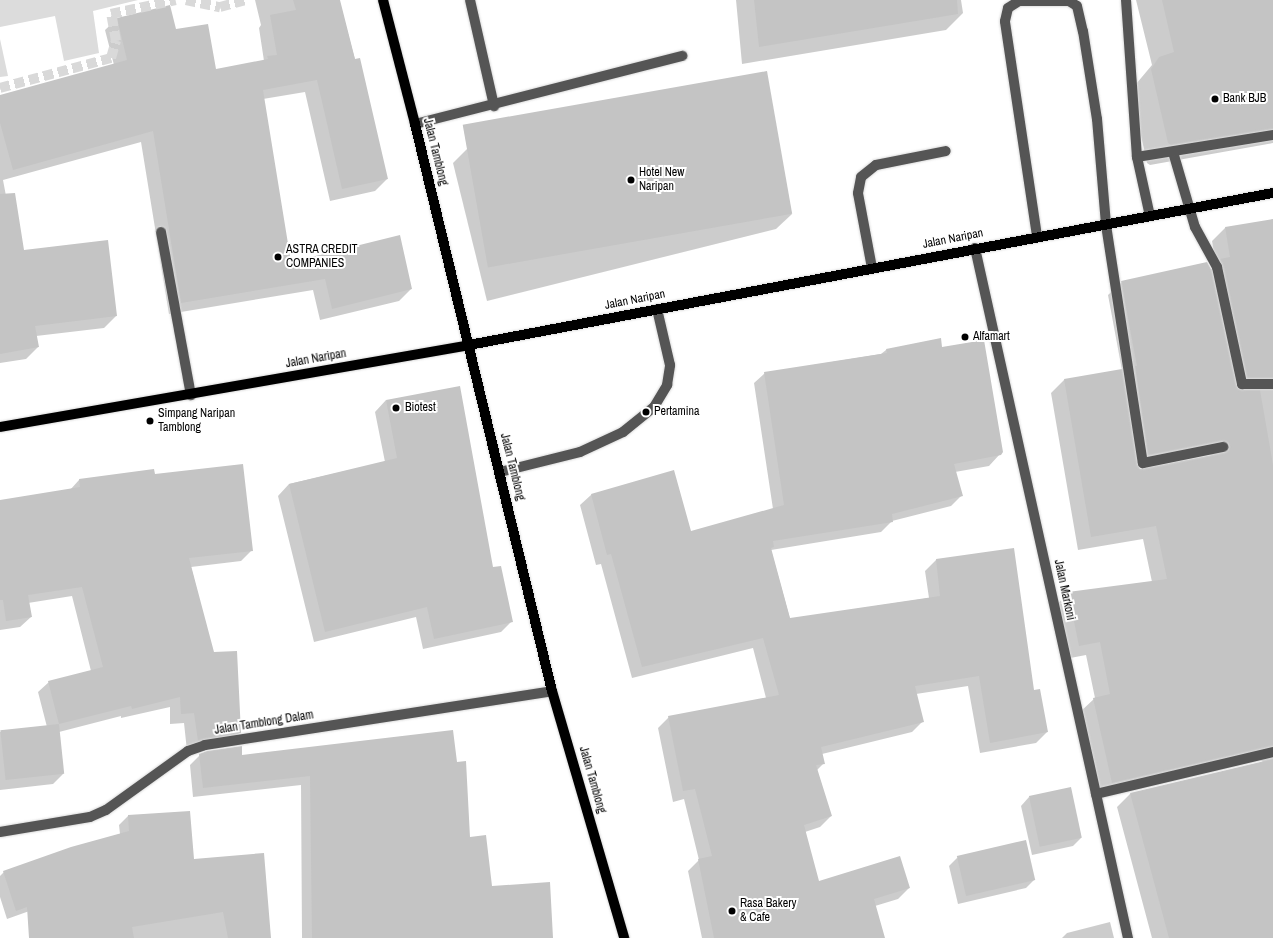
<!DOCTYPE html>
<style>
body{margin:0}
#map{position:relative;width:1273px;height:938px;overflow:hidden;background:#fff;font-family:"Archivo Narrow",sans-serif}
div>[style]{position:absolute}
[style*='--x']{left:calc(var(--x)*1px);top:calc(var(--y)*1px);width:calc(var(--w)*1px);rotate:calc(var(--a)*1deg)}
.green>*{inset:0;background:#dcdcdc}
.shadow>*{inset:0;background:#0003}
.building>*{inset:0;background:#c4c4c4;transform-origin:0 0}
.minor-tunnel>*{height:10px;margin-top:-5px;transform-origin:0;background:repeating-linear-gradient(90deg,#d9d9d9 0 10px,transparent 0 15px)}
.roads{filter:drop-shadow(0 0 1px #dbdbdb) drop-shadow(0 0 1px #dbdbdb)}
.minor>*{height:10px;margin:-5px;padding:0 5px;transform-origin:5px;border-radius:5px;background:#555}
.major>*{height:10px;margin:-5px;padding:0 5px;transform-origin:5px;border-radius:5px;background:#000}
.dots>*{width:11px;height:11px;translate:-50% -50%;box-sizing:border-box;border:2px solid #fff;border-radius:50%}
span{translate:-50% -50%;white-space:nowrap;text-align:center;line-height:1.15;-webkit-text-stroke:4px #fff;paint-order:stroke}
.poi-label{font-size:12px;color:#000}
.left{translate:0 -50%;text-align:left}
.street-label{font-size:12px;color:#000}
</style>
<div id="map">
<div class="green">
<i style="clip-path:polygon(0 0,138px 0,93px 11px,99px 53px,64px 61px,55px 16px,0 27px)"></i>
<i style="clip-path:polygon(0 39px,8px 76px,0 77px)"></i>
</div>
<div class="shadow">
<i style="clip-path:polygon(255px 0,339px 0,387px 179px,375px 191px,330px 201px,305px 92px,263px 99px,290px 263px,411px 289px,399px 301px,320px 320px,313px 290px,169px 314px,141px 142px,3px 180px,13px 233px,23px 251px,116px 316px,104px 328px,36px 336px,38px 347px,26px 359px,0 363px,0 96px,114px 65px,105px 30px,117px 19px,175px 31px,215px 70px,264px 61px,259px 28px,261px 25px)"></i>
<i style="clip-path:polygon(736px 0,961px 0,963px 13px,946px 30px,742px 64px)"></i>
<i style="clip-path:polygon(1136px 0,1273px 0,1273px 143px,1150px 165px,1147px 163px,1131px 90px,1152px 65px)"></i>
<i style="clip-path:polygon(468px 148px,792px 214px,776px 229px,487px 301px,453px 163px)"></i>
<i style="clip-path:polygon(evenodd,1273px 220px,1273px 938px,1152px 938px,1117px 807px,1130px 794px,1263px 762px,1258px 759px,1099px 795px,1080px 712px,1095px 698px,1086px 655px,1065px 659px,1055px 606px,1069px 593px,1152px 582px,1143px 539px,1078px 550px,1051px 393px,1064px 380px,1122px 370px,1108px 295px,1122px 282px,1210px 270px,1216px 265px,1212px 241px,1225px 228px,1273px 220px,1208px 453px,1213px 456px,1140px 470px,1138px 467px,1208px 453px)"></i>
<i style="clip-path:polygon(942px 349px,1000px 454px,989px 466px,955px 472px,961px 496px,951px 506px,892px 521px,881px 532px,771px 550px,790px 619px,929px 598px,925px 571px,936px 560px,1013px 550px,1033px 691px,1047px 732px,1036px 743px,980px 753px,968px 686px,916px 694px,923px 721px,912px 732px,822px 754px,824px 763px,817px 770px,831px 816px,820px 827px,805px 832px,818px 883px,909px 888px,898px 899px,875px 906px,884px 938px,702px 938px,688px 871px,699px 860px,684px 799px,673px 802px,658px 728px,669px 717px,766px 698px,753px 648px,632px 678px,601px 564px,596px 565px,580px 505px,591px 495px,673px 472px,690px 533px,773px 509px,754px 383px,765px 373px,881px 354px,886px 350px)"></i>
<i style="clip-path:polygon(386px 400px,492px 569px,512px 621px,501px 632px,423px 649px,416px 617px,314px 642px,278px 496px,289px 484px,385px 462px,375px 412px)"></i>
<i style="clip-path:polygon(154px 475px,251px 551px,241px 561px,191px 567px,213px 653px,240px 732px,229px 743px,187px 751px,184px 723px,170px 724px,170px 707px,121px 718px,121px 716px,59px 732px,63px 774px,53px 784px,0 790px,0 732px,47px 727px,38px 692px,49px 682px,91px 671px,72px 596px,28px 603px,31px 617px,20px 627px,0 630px,0 501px,70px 490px,79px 480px)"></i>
<i style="clip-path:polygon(200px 755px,456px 763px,469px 838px,491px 887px,552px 938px,302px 938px,301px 785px,193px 797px,190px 765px)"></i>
<i style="clip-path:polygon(1029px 797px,1081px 838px,1073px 846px,1032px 855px,1021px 806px)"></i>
<i style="clip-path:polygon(189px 812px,193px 860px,270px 938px,44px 938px,49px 904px,7px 919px,0 897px,0 876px,4px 872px,120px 834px,119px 825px,128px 816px)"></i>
<i style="clip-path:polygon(957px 858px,1034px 880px,1026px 888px,958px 904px,949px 866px)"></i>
<i style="clip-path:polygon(1110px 922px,1114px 938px,1062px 938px,1067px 933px)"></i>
</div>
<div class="building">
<i style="clip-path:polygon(293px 0,340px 0,355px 59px,360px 58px,388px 179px,342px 189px,317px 80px,263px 90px,291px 262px,400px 235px,412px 289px,332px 309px,325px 279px,181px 303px,153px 131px,13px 170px,0 123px,0 95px,127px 60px,117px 18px,170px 5px,176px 29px,208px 24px,216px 69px,268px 59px,267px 56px,277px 55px,270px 15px,296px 10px)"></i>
<i style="clip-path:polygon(754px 0,957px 0,958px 14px,759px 47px)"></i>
<i style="clip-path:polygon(1162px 0,1273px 0,1273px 129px,1171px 145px,1168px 143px,1151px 69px,1159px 57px,1174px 52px)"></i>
<i style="left:767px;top:71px;width:145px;height:309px;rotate:80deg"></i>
<i style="clip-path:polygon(15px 193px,24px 250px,108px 240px,117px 316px,35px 326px,39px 347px,0 354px,0 194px)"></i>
<i style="clip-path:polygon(1273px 219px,1273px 378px,1247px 378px,1220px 259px,1230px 257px,1225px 227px)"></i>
<i style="clip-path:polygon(1207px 262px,1211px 269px,1236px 385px,1242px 390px,1260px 390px,1273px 465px,1273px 746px,1112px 783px,1093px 698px,1110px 694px,1100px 642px,1079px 646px,1068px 592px,1167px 579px,1156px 526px,1091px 537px,1064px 379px,1122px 369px,1137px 464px,1140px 469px,1227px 452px,1229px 445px,1222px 441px,1148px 455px,1135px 366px,1137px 366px,1121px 281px)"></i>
<i style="clip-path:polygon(941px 338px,942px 347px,984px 340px,1003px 452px,1001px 455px,954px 464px,963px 496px,892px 514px,893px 522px,773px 541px,774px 547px,771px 548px,790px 618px,940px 596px,936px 559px,1014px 548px,1034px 690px,1040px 689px,1048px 732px,990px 743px,979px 676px,915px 686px,924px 722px,821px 747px,825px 764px,816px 765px,832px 816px,804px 825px,819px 881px,900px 856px,910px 888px,874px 899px,885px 938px,714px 938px,698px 859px,712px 856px,695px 789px,683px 791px,668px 716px,779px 695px,763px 638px,642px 667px,611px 554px,607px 555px,591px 494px,674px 470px,691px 531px,784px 505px,764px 372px,887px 353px,886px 349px)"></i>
<i style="clip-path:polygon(460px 386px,493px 567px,501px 566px,513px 622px,434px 639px,427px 607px,325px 632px,289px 484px,397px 458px,386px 400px)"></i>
<i style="clip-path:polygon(243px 464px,253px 551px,189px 558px,214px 652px,237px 651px,241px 733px,198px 741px,194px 713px,181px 714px,180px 697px,132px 709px,131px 706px,59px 724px,48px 681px,103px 667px,82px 587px,28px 595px,32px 617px,6px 621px,3px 600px,0 600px,0 500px,80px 487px,79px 479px,154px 469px,155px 474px)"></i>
<i style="left:59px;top:724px;width:50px;height:59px;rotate:84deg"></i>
<i style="clip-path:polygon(453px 730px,457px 762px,466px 761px,470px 837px,486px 835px,492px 886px,550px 882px,553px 938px,312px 938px,310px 776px,203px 788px,199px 754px,207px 751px,242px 746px,242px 755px)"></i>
<i style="clip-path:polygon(1273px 759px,1273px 938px,1169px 938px,1130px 793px)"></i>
<i style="left:1071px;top:787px;width:52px;height:43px;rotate:78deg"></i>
<i style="clip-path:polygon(190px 811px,194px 859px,264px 853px,271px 938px,228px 938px,223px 912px,132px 927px,134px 938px,29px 938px,27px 907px,16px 911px,3px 871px,71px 847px,129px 831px,128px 815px)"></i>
<i style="left:1026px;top:840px;width:41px;height:71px;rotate:77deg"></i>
</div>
<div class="minor-tunnel">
<i style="--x:186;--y:0;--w:35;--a:12"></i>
<i style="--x:220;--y:7;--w:27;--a:-15"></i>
<i style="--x:0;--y:88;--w:115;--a:-15.1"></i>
<i style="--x:111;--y:58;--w:18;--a:-74"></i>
<i style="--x:116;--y:41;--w:27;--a:-100"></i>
<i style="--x:111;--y:14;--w:66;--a:-12.2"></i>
</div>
<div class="roads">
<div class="minor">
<i style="--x:470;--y:0;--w:109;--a:77.2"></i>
<i style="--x:1126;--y:0;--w:157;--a:86"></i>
<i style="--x:1137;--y:157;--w:60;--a:77.6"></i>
<i style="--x:415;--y:124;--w:276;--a:-14.3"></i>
<i style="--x:1173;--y:152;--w:78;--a:73.7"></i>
<i style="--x:1195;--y:227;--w:46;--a:61.2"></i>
<i style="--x:1217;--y:267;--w:120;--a:77.9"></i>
<i style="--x:1242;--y:384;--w:31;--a:0"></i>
<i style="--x:1137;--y:157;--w:138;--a:-9.2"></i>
<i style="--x:161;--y:232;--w:166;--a:79.6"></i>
<i style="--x:1037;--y:236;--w:217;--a:-98.5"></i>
<i style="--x:1005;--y:21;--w:13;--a:-77"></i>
<i style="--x:1008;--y:8;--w:13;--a:-32"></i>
<i style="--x:1019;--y:1;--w:50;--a:0"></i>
<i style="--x:1069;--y:1;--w:9;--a:32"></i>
<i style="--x:1077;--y:6;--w:26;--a:77"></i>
<i style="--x:1083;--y:31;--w:89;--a:81"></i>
<i style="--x:1097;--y:119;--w:106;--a:85.1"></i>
<i style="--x:1106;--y:225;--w:241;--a:81.2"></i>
<i style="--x:1143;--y:463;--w:82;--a:-11.3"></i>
<i style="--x:975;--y:248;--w:707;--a:77.5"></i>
<i style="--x:872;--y:268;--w:76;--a:-100.6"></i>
<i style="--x:858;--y:193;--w:16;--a:-79"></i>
<i style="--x:861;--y:177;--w:19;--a:-39"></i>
<i style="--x:876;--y:165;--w:71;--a:-11.3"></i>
<i style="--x:500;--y:472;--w:82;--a:-14"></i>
<i style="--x:580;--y:452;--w:47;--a:-24.9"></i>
<i style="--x:623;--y:432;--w:40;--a:-39"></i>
<i style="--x:654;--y:407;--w:26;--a:-59"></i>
<i style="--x:667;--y:385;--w:20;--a:-81"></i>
<i style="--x:670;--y:365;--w:57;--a:-103.1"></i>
<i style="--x:1096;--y:794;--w:182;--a:-13.3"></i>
<i style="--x:0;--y:832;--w:91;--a:-9.5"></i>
<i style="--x:90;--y:817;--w:17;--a:-24"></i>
<i style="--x:106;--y:810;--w:101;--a:-35.7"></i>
<i style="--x:188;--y:751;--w:18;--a:-19"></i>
<i style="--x:205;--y:745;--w:351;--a:-8.8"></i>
</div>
<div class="major">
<i style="--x:383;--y:0;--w:128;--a:75.5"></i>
<i style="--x:415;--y:124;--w:583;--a:76.42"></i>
<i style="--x:552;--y:691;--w:257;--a:73.7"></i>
<i style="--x:0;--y:427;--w:476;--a:-9.9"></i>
<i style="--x:469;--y:345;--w:818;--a:-10.71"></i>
</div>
</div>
<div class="dots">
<i style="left:1215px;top:99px;background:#000"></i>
<i style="left:631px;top:180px;background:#000"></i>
<i style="left:278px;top:257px;background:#000"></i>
<i style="left:965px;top:337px;background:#000"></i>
<i style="left:396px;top:408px;background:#000"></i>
<i style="left:646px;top:412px;background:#000"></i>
<i style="left:150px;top:421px;background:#000"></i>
<i style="left:732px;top:911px;background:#000"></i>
</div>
<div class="poi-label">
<span class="left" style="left:1223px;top:99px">Bank BJB</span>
<span class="left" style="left:639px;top:180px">Hotel New<br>Naripan</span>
<span class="left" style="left:286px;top:257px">ASTRA CREDIT<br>COMPANIES</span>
<span class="left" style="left:973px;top:337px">Alfamart</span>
<span class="left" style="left:405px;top:408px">Biotest</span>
<span class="left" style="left:654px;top:412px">Pertamina</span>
<span class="left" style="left:158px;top:421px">Simpang Naripan<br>Tamblong</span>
<span class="left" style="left:740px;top:911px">Rasa Bakery<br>&amp; Cafe</span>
</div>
<div class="street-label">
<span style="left:435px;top:152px;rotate:76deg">Jalan Tamblong</span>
<span style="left:953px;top:239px;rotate:-11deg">Jalan Naripan</span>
<span style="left:635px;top:300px;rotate:-11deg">Jalan Naripan</span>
<span style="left:316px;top:359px;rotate:-10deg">Jalan Naripan</span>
<span style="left:512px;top:467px;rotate:76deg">Jalan Tamblong</span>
<span style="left:1064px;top:590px;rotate:78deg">Jalan Markoni</span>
<span style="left:264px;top:723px;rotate:-9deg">Jalan Tamblong Dalam</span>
<span style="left:592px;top:780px;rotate:74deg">Jalan Tamblong</span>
</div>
</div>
